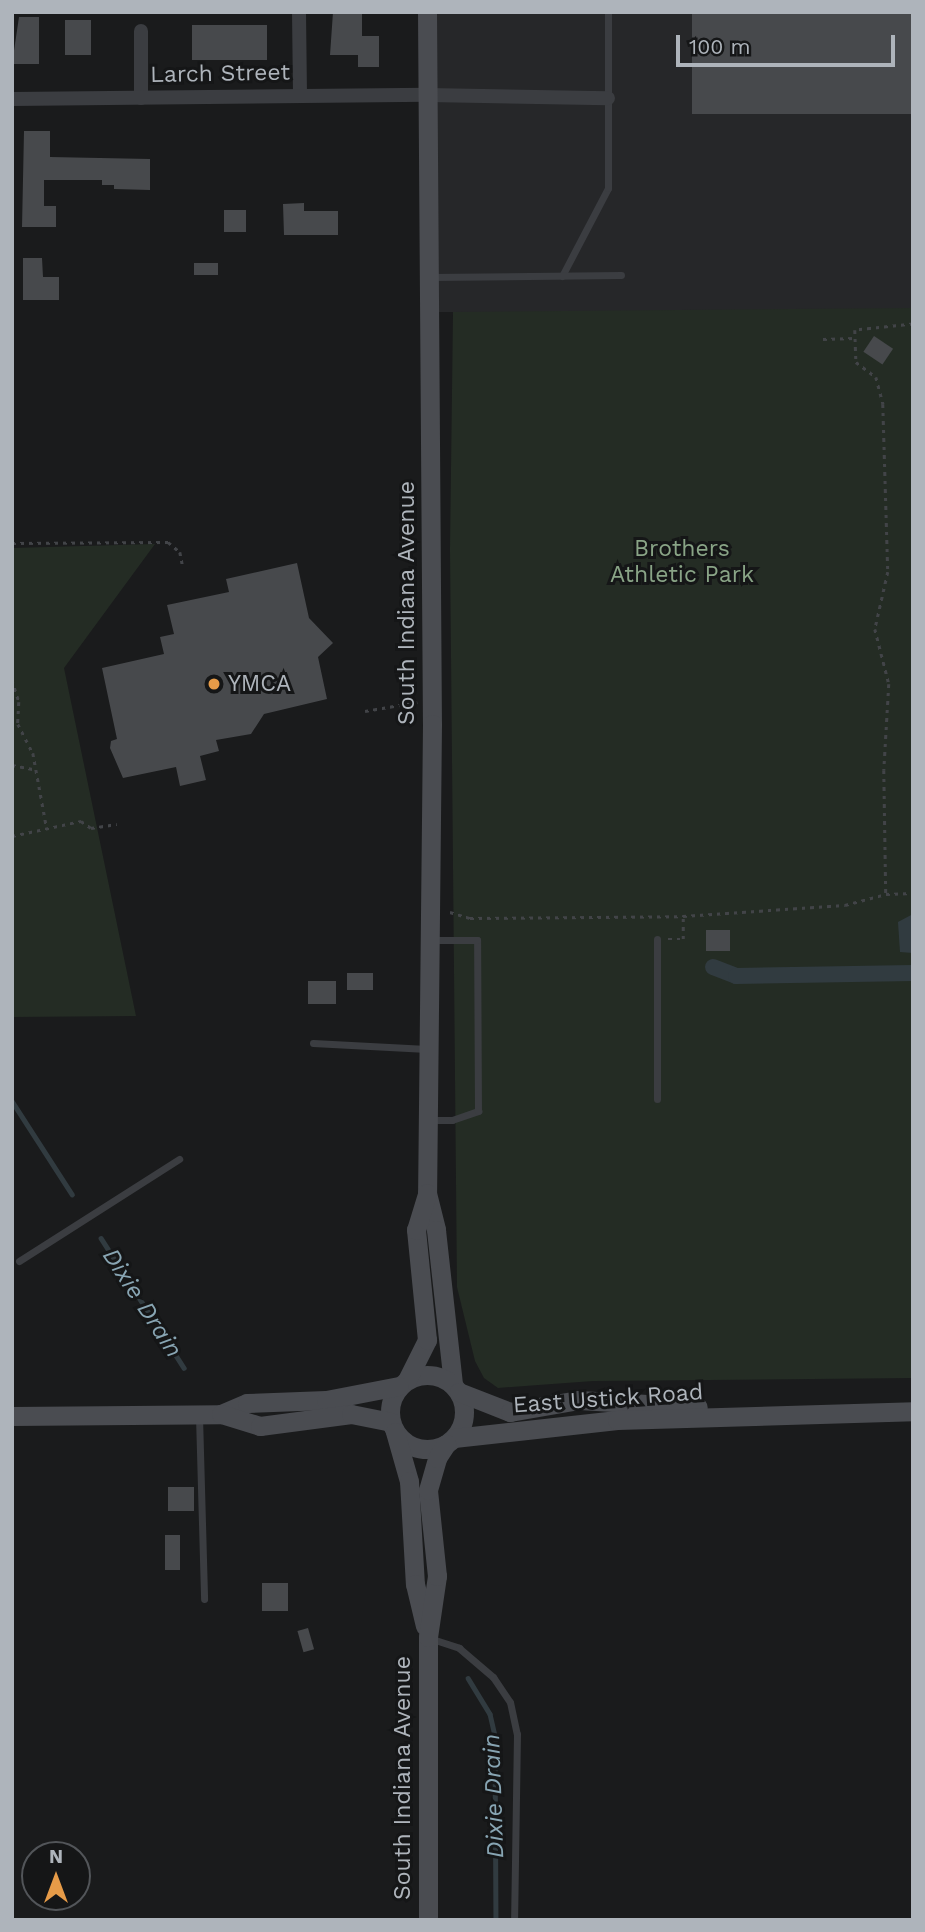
<!DOCTYPE html>
<style>
body{margin:0}
#map{position:relative;width:925px;height:1932px;overflow:hidden;background:#1a1b1c;font-family:"Work Sans",sans-serif}
div>[style]{position:absolute}
[style*='--x']{left:calc(var(--x)*1px);top:calc(var(--y)*1px);width:calc(var(--w)*1px);rotate:calc(var(--a)*1deg)}
.built>*{inset:0;background:#262729;transform-origin:0 0}
.green>*{inset:0;background:#242c24}
.water>*{inset:0;background:#313b40}
.stream>*{height:4.5px;margin:-2.25px;padding:0 2.25px;transform-origin:2.25px;border-radius:2.25px;background:#313b40}
.canal>*{height:16px;margin:-8px;padding:0 8px;transform-origin:8px;border-radius:8px;background:#313b40}
.building>*{inset:0;background:#47494c;transform-origin:0 0}
.path>*{height:2.5px;margin-top:-1.25px;transform-origin:0;background:repeating-linear-gradient(90deg,#424448 0 3.5px,transparent 0 8.5px)}
.service>*{height:7px;margin:-3.5px;padding:0 3.5px;transform-origin:3.5px;border-radius:3.5px;background:#3b3d41}
.minor>*{height:14px;margin:-7px;padding:0 7px;transform-origin:7px;border-radius:7px;background:#3b3d41}
.secondary>*{height:19px;margin:-9.5px;padding:0 9.5px;transform-origin:9.5px;border-radius:9.5px;background:#4a4c51}
.secondary>.ring{margin:-9.5px;padding:0;box-sizing:content-box;background:none;border:19px solid #4a4c51;border-radius:50%}
.dots>*{width:19px;height:19px;translate:-50% -50%;box-sizing:border-box;border:4px solid #151617;border-radius:50%}
span{translate:-50% -50%;white-space:nowrap;text-align:center;line-height:1.15;-webkit-text-stroke:6px #151617;paint-order:stroke}
.street-label{font-size:23px;color:#aeb4bb}
.park-label{font-size:23px;color:#89a486}
.poi-label{font-size:23px;color:#aeb4bb}
.left{translate:0 -50%;text-align:left}
.water-label{font-size:24px;color:#88a5b3;font-style:italic}
.frame{position:absolute;inset:0;border:14px solid #aeb4bb;pointer-events:none}
.north{position:absolute;left:21px;top:1841px;width:70px;height:70px;box-sizing:border-box;background:#151617;border:2px solid #525559;border-radius:50%;rotate:0deg;font-size:19px;font-weight:700;line-height:28px;text-align:center;color:#aeb4bb}
.north::after{content:'';display:block;margin:auto;width:24px;height:32px;background:#e69b48;clip-path:polygon(50% 0,100% 100%,50% 72%,0 100%)}
.scale{position:absolute;left:676px;top:35px;width:219px;height:32px;box-sizing:border-box;border:4px solid #aeb4bb;border-top:0;padding-left:9px;font-size:21px;line-height:24px;white-space:nowrap;color:#aeb4bb;-webkit-text-stroke:5px #151617;paint-order:stroke}
</style>
<div id="map">
<div class="built">
<i style="left:427px;top:12px;width:486px;height:300px"></i>
</div>
<div class="green">
<i style="clip-path:polygon(913px 308px,913px 1378px,593px 1381px,498px 1388px,484px 1378px,475px 1361px,457px 1287px,450px 549px,453px 312px)"></i>
<i style="clip-path:polygon(155px 544px,64px 668px,136px 1016px,12px 1017px,12px 548px)"></i>
</div>
<div class="water">
<i style="clip-path:polygon(913px 914px,913px 953px,900px 952px,898px 922px)"></i>
</div>
<div class="stream">
<i style="--x:12;--y:1101;--w:111;--a:57.2"></i>
<i style="--x:101;--y:1238;--w:154;--a:57.4"></i>
<i style="--x:468;--y:1678;--w:42;--a:58.6"></i>
<i style="--x:490;--y:1714;--w:22;--a:77"></i>
<i style="--x:495;--y:1735;--w:185;--a:89.7"></i>
</div>
<div class="canal">
<i style="--x:713;--y:967;--w:25;--a:21"></i>
<i style="--x:736;--y:976;--w:177;--a:-1"></i>
</div>
<div class="building">
<i style="clip-path:polygon(333px 12px,362px 12px,362px 36px,379px 36px,379px 67px,358px 67px,358px 55px,330px 55px)"></i>
<i style="left:692px;top:12px;width:219px;height:102px"></i>
<i style="clip-path:polygon(19px 17px,39px 17px,39px 64px,12px 64px)"></i>
<i style="left:65px;top:20px;width:26px;height:35px"></i>
<i style="left:192px;top:25px;width:75px;height:35px"></i>
<i style="clip-path:polygon(24px 131px,50px 131px,50px 157px,150px 159px,150px 190px,114px 189px,114px 185px,102px 185px,102px 180px,44px 180px,44px 206px,56px 206px,56px 227px,22px 227px)"></i>
<i style="clip-path:polygon(304px 203px,304px 211px,338px 211px,338px 235px,284px 235px,283px 204px)"></i>
<i style="left:224px;top:210px;width:22px;height:22px"></i>
<i style="clip-path:polygon(23px 258px,42px 258px,43px 277px,59px 277px,59px 300px,23px 300px)"></i>
<i style="left:194px;top:263px;width:24px;height:12px"></i>
<i style="left:874px;top:336px;width:23px;height:19px;rotate:34deg"></i>
<i style="clip-path:polygon(297px 563px,309px 618px,333px 643px,318px 657px,327px 699px,264px 714px,251px 734px,216px 740px,219px 751px,200px 756px,206px 780px,180px 786px,176px 767px,123px 778px,110px 748px,111px 741px,117px 739px,102px 668px,164px 654px,160px 637px,174px 634px,167px 605px,229px 592px,226px 579px)"></i>
<i style="left:706px;top:930px;width:24px;height:21px"></i>
<i style="left:347px;top:973px;width:26px;height:17px"></i>
<i style="left:308px;top:981px;width:28px;height:23px"></i>
<i style="left:168px;top:1487px;width:26px;height:24px"></i>
<i style="left:165px;top:1535px;width:15px;height:35px"></i>
<i style="left:262px;top:1583px;width:26px;height:28px"></i>
<i style="left:308px;top:1628px;width:22px;height:11px;rotate:74deg"></i>
</div>
<div class="path">
<i style="--x:913;--y:324;--w:58;--a:174.1"></i>
<i style="--x:855;--y:330;--w:32;--a:88"></i>
<i style="--x:856;--y:362;--w:25;--a:37"></i>
<i style="--x:876;--y:377;--w:28;--a:75"></i>
<i style="--x:883;--y:404;--w:168;--a:88.3"></i>
<i style="--x:888;--y:572;--w:58;--a:102.8"></i>
<i style="--x:875;--y:629;--w:57;--a:75.7"></i>
<i style="--x:889;--y:684;--w:86;--a:93.3"></i>
<i style="--x:884;--y:770;--w:124;--a:89.1"></i>
<i style="--x:886;--y:894;--w:27;--a:-2"></i>
<i style="--x:823;--y:339;--w:32;--a:-2"></i>
<i style="--x:12;--y:543;--w:156;--a:-0.4"></i>
<i style="--x:168;--y:542;--w:16;--a:40"></i>
<i style="--x:180;--y:552;--w:16;--a:79"></i>
<i style="--x:12;--y:680;--w:23;--a:72"></i>
<i style="--x:19;--y:702;--w:22;--a:93"></i>
<i style="--x:18;--y:724;--w:33;--a:63"></i>
<i style="--x:33;--y:753;--w:77;--a:79.6"></i>
<i style="--x:365;--y:711;--w:53;--a:-9.8"></i>
<i style="--x:12;--y:765;--w:21;--a:11"></i>
<i style="--x:12;--y:836;--w:71;--a:-12.3"></i>
<i style="--x:81;--y:821;--w:12;--a:35"></i>
<i style="--x:91;--y:828;--w:26;--a:-9"></i>
<i style="--x:450;--y:912;--w:21;--a:17"></i>
<i style="--x:470;--y:918;--w:213;--a:-0.5"></i>
<i style="--x:683;--y:916;--w:162;--a:-3.9"></i>
<i style="--x:845;--y:905;--w:42;--a:-15"></i>
<i style="--x:668;--y:939;--w:15;--a:0"></i>
<i style="--x:683;--y:939;--w:23;--a:-90"></i>
</div>
<div class="service">
<i style="--x:562;--y:276;--w:99;--a:-62.4"></i>
<i style="--x:608;--y:188;--w:176;--a:-90"></i>
<i style="--x:431;--y:277;--w:190;--a:-0.6"></i>
<i style="--x:657;--y:939;--w:160;--a:90"></i>
<i style="--x:313;--y:1043;--w:114;--a:3"></i>
<i style="--x:429;--y:1120;--w:23;--a:0"></i>
<i style="--x:452;--y:1120;--w:28;--a:-19"></i>
<i style="--x:478;--y:1111;--w:171;--a:-90.3"></i>
<i style="--x:477;--y:940;--w:46;--a:180"></i>
<i style="--x:19;--y:1261;--w:190;--a:-32.5"></i>
<i style="--x:199;--y:1416;--w:183;--a:88.4"></i>
<i style="--x:429;--y:1638;--w:32;--a:18"></i>
<i style="--x:459;--y:1648;--w:45;--a:40.5"></i>
<i style="--x:493;--y:1677;--w:30;--a:56"></i>
<i style="--x:510;--y:1702;--w:33;--a:78"></i>
<i style="--x:517;--y:1734;--w:186;--a:90.9"></i>
</div>
<div class="minor">
<i style="--x:299;--y:12;--w:84;--a:89.3"></i>
<i style="--x:141;--y:31;--w:67;--a:90"></i>
<i style="--x:12;--y:99;--w:416;--a:-0.6"></i>
<i style="--x:428;--y:95;--w:180;--a:1"></i>
</div>
<div class="secondary">
<i style="--x:427;--y:12;--w:712;--a:89.6"></i>
<i style="--x:432;--y:724;--w:469;--a:90.6"></i>
<i style="--x:427;--y:1193;--w:38;--a:76"></i>
<i style="--x:436;--y:1230;--w:156;--a:83.7"></i>
<i class="ring" style="left:390px;top:1375px;width:55px;height:55px"></i>
<i style="--x:407;--y:1380;--w:45;--a:-63.4"></i>
<i style="--x:427;--y:1340;--w:111;--a:-95.7"></i>
<i style="--x:416;--y:1230;--w:38;--a:-73"></i>
<i style="--x:459;--y:1392;--w:55;--a:21.4"></i>
<i style="--x:510;--y:1412;--w:70;--a:-9.9"></i>
<i style="--x:579;--y:1400;--w:119;--a:3.4"></i>
<i style="--x:221;--y:1414;--w:28;--a:-23"></i>
<i style="--x:247;--y:1403;--w:79;--a:-2.2"></i>
<i style="--x:326;--y:1400;--w:74;--a:-10.9"></i>
<i style="--x:12;--y:1416;--w:209;--a:-0.5"></i>
<i style="--x:221;--y:1414;--w:41;--a:17.1"></i>
<i style="--x:260;--y:1426;--w:92;--a:-7.5"></i>
<i style="--x:351;--y:1414;--w:41;--a:11.3"></i>
<i style="--x:395;--y:1432;--w:51;--a:74.1"></i>
<i style="--x:409;--y:1481;--w:103;--a:86.7"></i>
<i style="--x:415;--y:1584;--w:43;--a:76.6"></i>
<i style="--x:454;--y:1438;--w:164;--a:-6.3"></i>
<i style="--x:617;--y:1420;--w:296;--a:-1.7"></i>
<i style="--x:428;--y:1920;--w:283;--a:-90"></i>
<i style="--x:428;--y:1637;--w:62;--a:-81.6"></i>
<i style="--x:437;--y:1576;--w:86;--a:-96"></i>
<i style="--x:428;--y:1490;--w:33;--a:-74"></i>
<i style="--x:437;--y:1458;--w:17;--a:-57"></i>
</div>
<div class="dots">
<i style="left:214px;top:684px;background:#e69b48"></i>
</div>
<div class="street-label">
<span style="left:220px;top:74px;rotate:-1deg">Larch Street</span>
<span style="left:407px;top:603px;rotate:-90deg">South Indiana Avenue</span>
<span style="left:608px;top:1399px;rotate:-4deg">East Ustick Road</span>
<span style="left:403px;top:1778px;rotate:-90deg">South Indiana Avenue</span>
</div>
<div class="park-label">
<span style="left:682px;top:562px">Brothers<br>Athletic Park</span>
</div>
<div class="poi-label">
<span class="left" style="left:228px;top:684px">YMCA</span>
</div>
<div class="water-label">
<span style="left:142px;top:1303px;rotate:57deg">Dixie Drain</span>
<span style="left:494px;top:1796px;rotate:-92deg">Dixie Drain</span>
</div>
<div class="frame"></div>
<div class="north">N</div>
<div class="scale">100 m</div>
</div>
